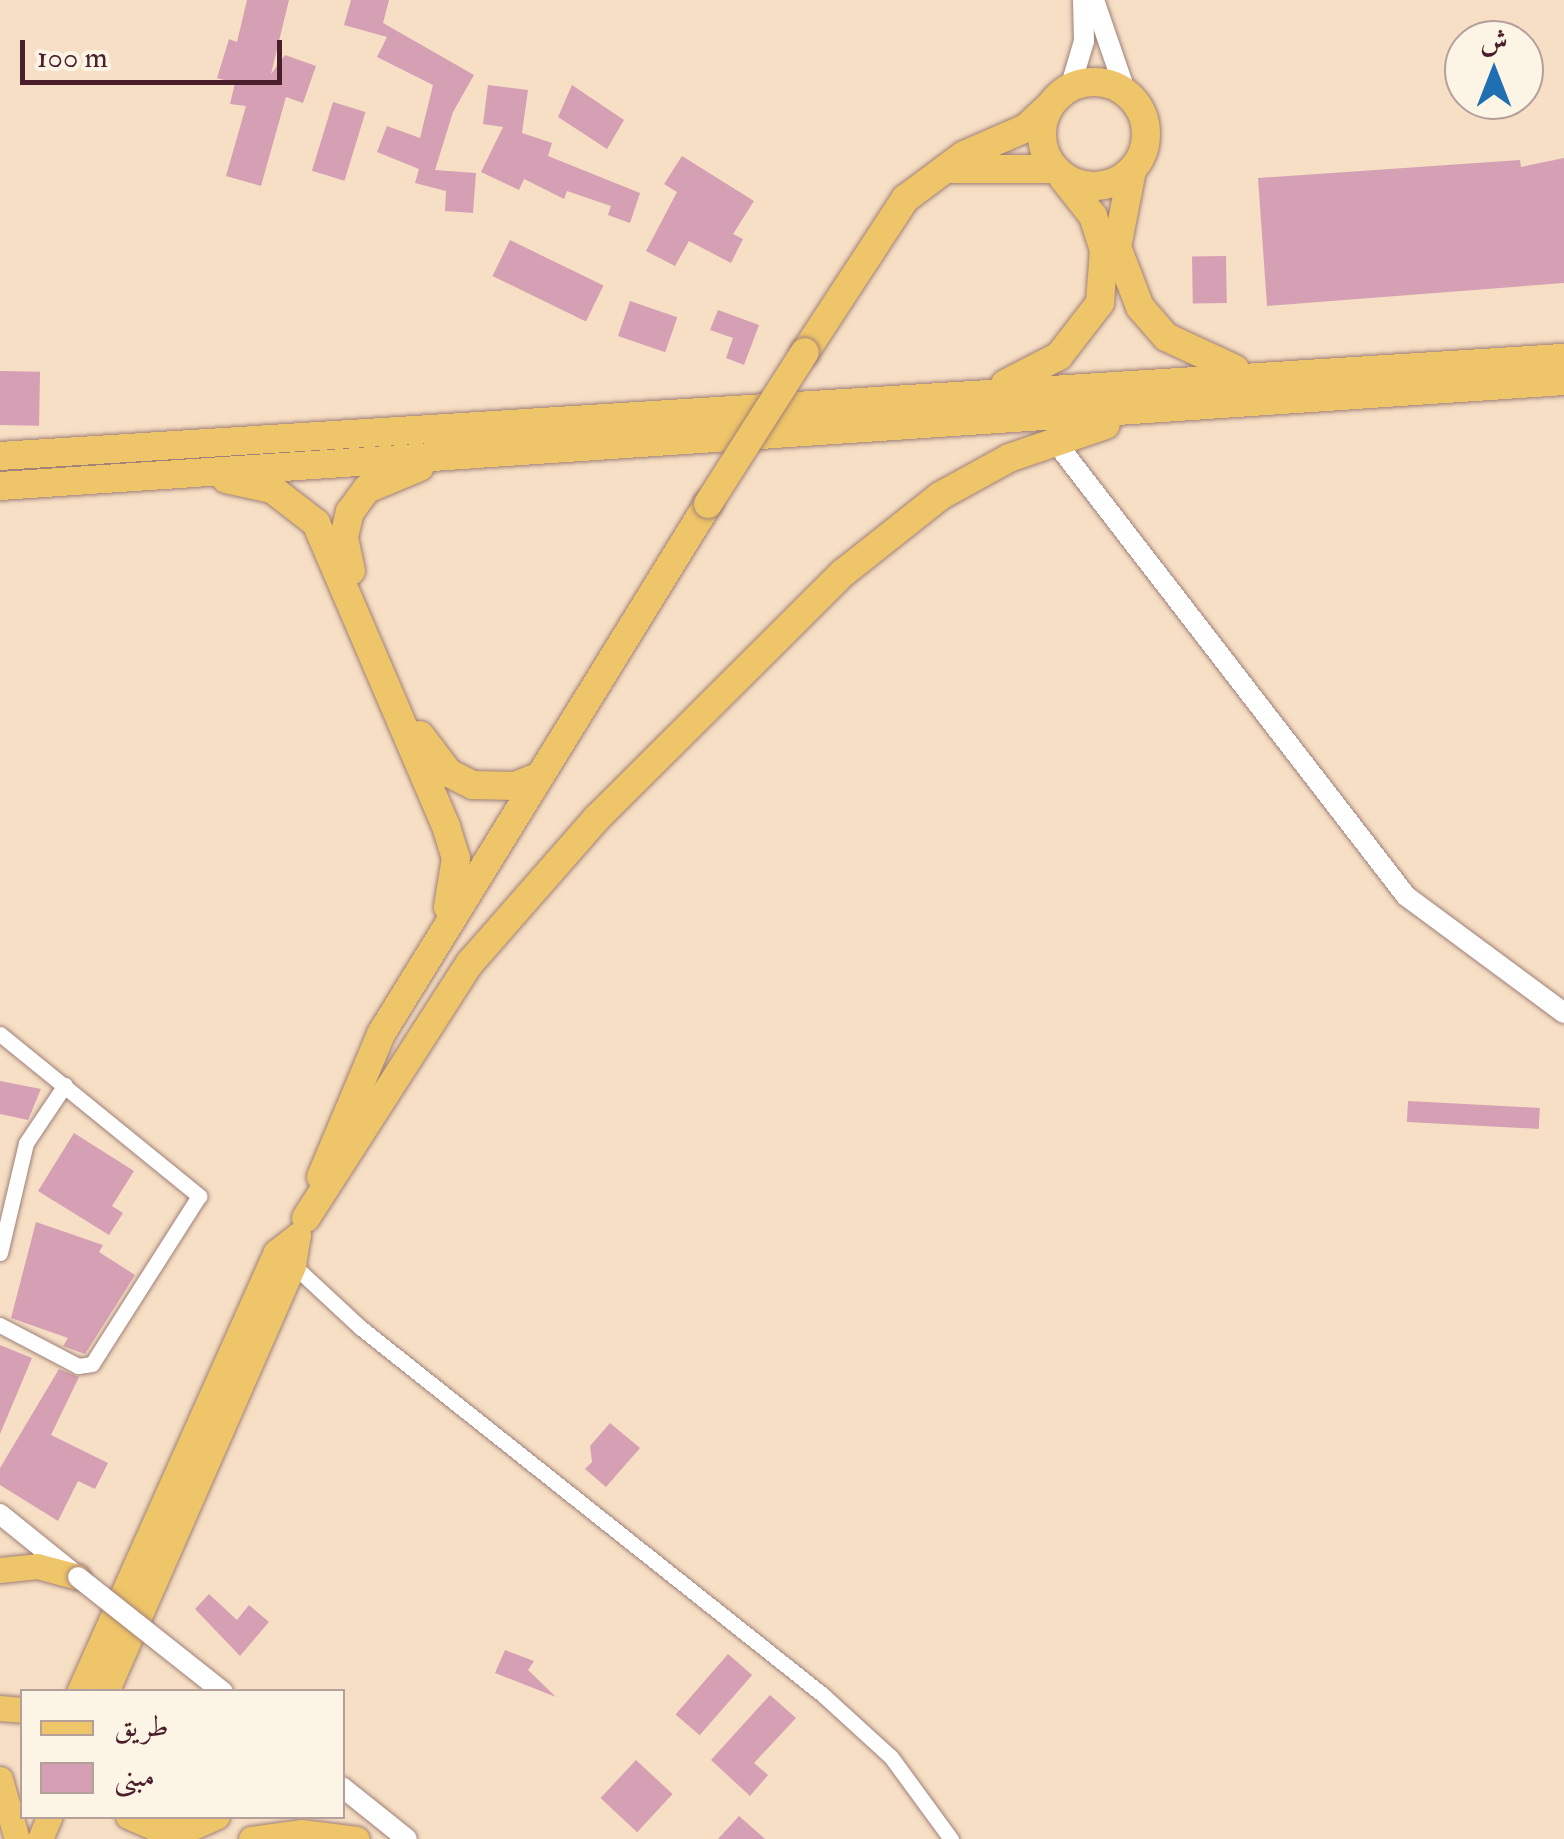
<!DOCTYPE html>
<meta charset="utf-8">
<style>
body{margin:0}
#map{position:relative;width:1564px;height:1839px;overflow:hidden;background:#f6dfc4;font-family:"IM FELL Double Pica",Amiri,serif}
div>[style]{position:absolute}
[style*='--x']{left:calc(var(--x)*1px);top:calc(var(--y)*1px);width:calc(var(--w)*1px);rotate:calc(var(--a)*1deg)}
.building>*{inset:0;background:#d5a0b3;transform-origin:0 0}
.roads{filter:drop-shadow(0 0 2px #a07f78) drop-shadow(0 0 2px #a07f78)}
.minor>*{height:15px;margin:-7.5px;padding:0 7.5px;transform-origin:7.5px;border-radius:7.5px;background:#fff}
.tertiary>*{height:20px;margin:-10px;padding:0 10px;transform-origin:10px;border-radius:10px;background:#fff}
.primary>*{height:25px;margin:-12.5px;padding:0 12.5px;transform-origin:12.5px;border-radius:12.5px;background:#eec569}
.trunk>*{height:28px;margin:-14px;padding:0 14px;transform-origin:14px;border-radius:14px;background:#eec569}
.trunk>.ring{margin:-14px;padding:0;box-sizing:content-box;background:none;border:28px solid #eec569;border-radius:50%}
.bridges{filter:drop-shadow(0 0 2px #a07f78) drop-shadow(0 0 2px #a07f78)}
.tertiary-bridge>*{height:20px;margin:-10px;padding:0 10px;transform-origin:10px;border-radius:10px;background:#fff}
.trunk-bridge>*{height:28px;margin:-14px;padding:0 14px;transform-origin:14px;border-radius:14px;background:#eec569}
span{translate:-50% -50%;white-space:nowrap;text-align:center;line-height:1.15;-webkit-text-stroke:8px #fcf5e5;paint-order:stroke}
.legend{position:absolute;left:20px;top:1689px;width:325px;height:130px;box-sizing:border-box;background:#fcf5e5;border:2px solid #b59f9b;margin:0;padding:12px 18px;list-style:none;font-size:30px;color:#4a1f2b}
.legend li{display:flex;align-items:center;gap:20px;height:50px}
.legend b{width:50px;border:2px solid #b59f9b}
.north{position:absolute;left:1444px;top:20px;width:100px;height:100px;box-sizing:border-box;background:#fcf5e5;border:2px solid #b59f9b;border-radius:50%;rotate:0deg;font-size:28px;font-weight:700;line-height:40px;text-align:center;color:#4a1f2b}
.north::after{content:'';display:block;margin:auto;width:35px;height:45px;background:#1f6fb2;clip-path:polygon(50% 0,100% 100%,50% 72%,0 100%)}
.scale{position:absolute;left:20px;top:40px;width:262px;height:45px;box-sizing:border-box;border:5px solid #4a1f2b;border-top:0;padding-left:12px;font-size:30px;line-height:35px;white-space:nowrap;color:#4a1f2b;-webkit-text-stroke:8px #fcf5e5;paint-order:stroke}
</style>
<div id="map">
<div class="building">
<i style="clip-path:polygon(247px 0,289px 0,271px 74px,285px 55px,316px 66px,303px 103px,286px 97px,261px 186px,226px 176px,246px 106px,230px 104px,235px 83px,217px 78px,229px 39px,237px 42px)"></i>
<i style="clip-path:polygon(351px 0,389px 0,383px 23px,474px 75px,453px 112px,435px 170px,476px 173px,473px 213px,445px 211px,446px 191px,415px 183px,419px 169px,377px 152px,387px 126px,420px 138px,433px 85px,377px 57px,387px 37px,344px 25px)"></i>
<i style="clip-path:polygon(488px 85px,528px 90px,522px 133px,552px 143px,548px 156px,640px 193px,630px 223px,608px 215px,611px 206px,567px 191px,564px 199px,524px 179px,519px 190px,481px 172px,503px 127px,483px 124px)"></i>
<i style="clip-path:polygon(572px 85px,624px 120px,607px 149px,558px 117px)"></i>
<i style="left:333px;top:102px;width:34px;height:72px;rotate:17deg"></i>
<i style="clip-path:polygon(682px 156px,754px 201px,733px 234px,743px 239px,731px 263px,689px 241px,675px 266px,646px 251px,677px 192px,664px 184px)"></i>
<i style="clip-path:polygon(1564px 158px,1564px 283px,1267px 306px,1258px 178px,1520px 160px,1521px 167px)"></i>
<i style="left:510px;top:240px;width:104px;height:40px;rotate:26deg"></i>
<i style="left:1226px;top:256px;width:47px;height:34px;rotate:89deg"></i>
<i style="left:630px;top:301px;width:50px;height:37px;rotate:19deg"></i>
<i style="clip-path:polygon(718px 310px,759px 325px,744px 365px,726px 358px,733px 338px,710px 330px)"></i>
<i style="left:0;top:371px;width:40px;height:54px;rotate:1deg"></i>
<i style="clip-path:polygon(0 1081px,41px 1089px,28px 1120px,0 1114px)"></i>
<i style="left:1408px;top:1101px;width:132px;height:21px;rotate:3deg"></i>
<i style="clip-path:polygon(74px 1133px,134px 1171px,112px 1206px,123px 1213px,109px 1235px,38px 1191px)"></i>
<i style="clip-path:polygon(36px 1222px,103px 1245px,99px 1252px,135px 1275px,85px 1354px,63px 1346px,68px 1338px,11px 1318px)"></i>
<i style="clip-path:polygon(0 1345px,32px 1358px,0 1434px)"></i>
<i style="clip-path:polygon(59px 1369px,79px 1377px,51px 1435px,108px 1463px,95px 1489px,78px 1481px,58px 1521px,0 1485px,0 1468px)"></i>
<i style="clip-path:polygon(610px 1423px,640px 1448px,606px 1487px,585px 1469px,592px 1462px,590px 1446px)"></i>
<i style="clip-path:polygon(209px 1594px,237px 1620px,249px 1605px,269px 1622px,240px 1656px,195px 1609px)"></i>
<i style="clip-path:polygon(505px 1650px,534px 1661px,528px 1670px,556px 1697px,495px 1673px)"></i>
<i style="left:728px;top:1654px;width:32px;height:80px;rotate:41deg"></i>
<i style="clip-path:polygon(770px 1695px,796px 1718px,754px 1763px,768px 1775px,750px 1796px,711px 1760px)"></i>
<i style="left:636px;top:1760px;width:50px;height:52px;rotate:43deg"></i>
<i style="clip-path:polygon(739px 1816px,765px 1839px,718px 1839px)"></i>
</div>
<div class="roads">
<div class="minor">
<i style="--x:0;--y:1034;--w:257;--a:39.1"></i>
<i style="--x:199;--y:1196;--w:199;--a:122.5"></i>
<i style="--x:92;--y:1364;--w:14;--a:172"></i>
<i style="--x:78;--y:1366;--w:88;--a:-152.3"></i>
<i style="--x:0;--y:1253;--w:113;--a:-76.7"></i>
<i style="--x:26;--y:1143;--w:70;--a:-56.1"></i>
<i style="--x:290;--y:1262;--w:97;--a:42.9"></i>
<i style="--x:361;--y:1328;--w:590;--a:38.46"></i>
<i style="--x:823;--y:1695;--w:92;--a:42.4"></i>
<i style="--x:891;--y:1757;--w:102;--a:53.8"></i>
</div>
<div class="tertiary">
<i style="--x:1094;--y:0;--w:98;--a:71"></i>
<i style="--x:1070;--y:88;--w:49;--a:-73.4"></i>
<i style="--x:1084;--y:41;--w:41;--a:-91.4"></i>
<i style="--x:1054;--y:440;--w:576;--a:52.33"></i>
<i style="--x:1406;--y:896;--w:197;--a:36.5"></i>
<i style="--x:0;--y:1514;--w:94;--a:38.9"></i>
<i style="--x:342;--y:1787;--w:83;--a:38.7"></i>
</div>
<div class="primary">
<i style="--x:0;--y:1570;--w:37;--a:-6"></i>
<i style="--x:37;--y:1566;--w:42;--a:15"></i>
<i style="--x:79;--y:1692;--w:482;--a:-65.9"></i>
<i style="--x:276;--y:1252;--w:28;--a:-38"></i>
<i style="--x:106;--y:1692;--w:466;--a:-66.3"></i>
<i style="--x:293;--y:1265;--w:30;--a:-81"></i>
<i style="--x:0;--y:1708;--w:22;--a:5"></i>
<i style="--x:0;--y:1779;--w:59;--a:74.3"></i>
<i style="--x:128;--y:1816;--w:30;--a:24"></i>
<i style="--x:155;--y:1828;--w:40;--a:-2.9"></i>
<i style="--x:195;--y:1826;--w:24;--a:-24"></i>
<i style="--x:40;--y:1839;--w:25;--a:-67"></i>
<i style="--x:251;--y:1839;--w:50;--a:-8"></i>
<i style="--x:301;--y:1832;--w:56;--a:7.1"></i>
</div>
<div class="trunk">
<i class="ring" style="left:1042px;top:82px;width:76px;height:76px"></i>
<i style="--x:952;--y:169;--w:102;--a:0"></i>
<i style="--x:1132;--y:170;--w:78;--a:101"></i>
<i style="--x:1117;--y:247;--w:64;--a:69"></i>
<i style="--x:1140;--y:307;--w:40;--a:49"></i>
<i style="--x:1166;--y:337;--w:76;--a:24.9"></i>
<i style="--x:805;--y:352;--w:183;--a:-56.8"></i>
<i style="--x:905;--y:199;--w:74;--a:-36.7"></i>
<i style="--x:964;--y:155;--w:68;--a:-23.5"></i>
<i style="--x:1026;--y:128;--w:33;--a:-43"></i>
<i style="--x:1005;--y:384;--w:61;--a:-27.4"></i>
<i style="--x:1059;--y:356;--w:67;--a:-52.3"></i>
<i style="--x:1100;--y:303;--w:53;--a:-85.7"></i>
<i style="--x:1104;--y:250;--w:36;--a:-108"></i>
<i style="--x:1093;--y:216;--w:48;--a:-128.3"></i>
<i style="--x:0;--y:456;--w:1567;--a:-3.59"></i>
<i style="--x:226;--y:479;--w:47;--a:12.3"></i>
<i style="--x:272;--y:489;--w:56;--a:37.7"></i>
<i style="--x:316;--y:523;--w:330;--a:66.8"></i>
<i style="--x:446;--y:826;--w:34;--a:73"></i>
<i style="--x:456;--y:858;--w:50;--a:99.3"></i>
<i style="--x:0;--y:486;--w:1568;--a:-3.84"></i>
<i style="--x:351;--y:571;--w:35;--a:-102"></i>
<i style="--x:344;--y:537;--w:26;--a:-77"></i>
<i style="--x:350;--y:512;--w:29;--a:-54"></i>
<i style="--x:367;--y:489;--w:57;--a:-22.5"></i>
<i style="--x:420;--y:735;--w:48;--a:52.7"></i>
<i style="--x:449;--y:773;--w:27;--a:27"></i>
<i style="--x:473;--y:785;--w:42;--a:1.4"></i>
<i style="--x:515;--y:786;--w:27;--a:-22"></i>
<i style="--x:321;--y:1177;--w:155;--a:-67.2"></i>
<i style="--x:381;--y:1034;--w:623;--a:-58.33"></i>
<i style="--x:306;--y:1218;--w:303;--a:-57.3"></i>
<i style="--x:470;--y:963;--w:191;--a:-48.8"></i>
<i style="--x:596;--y:819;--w:349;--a:-44.9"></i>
<i style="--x:843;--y:573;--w:124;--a:-38.4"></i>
<i style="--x:940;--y:496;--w:79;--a:-28.8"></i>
<i style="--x:1009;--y:458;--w:102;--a:-18.8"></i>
</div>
</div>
<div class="bridges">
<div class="tertiary-bridge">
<i style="--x:78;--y:1577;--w:185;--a:38.4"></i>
</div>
<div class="trunk-bridge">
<i style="--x:708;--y:504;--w:180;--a:-57.5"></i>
</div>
</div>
<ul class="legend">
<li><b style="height:12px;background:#eec569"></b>طريق</li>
<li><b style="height:28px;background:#d5a0b3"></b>مبنى</li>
</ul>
<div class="north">ش</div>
<div class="scale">100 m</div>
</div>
